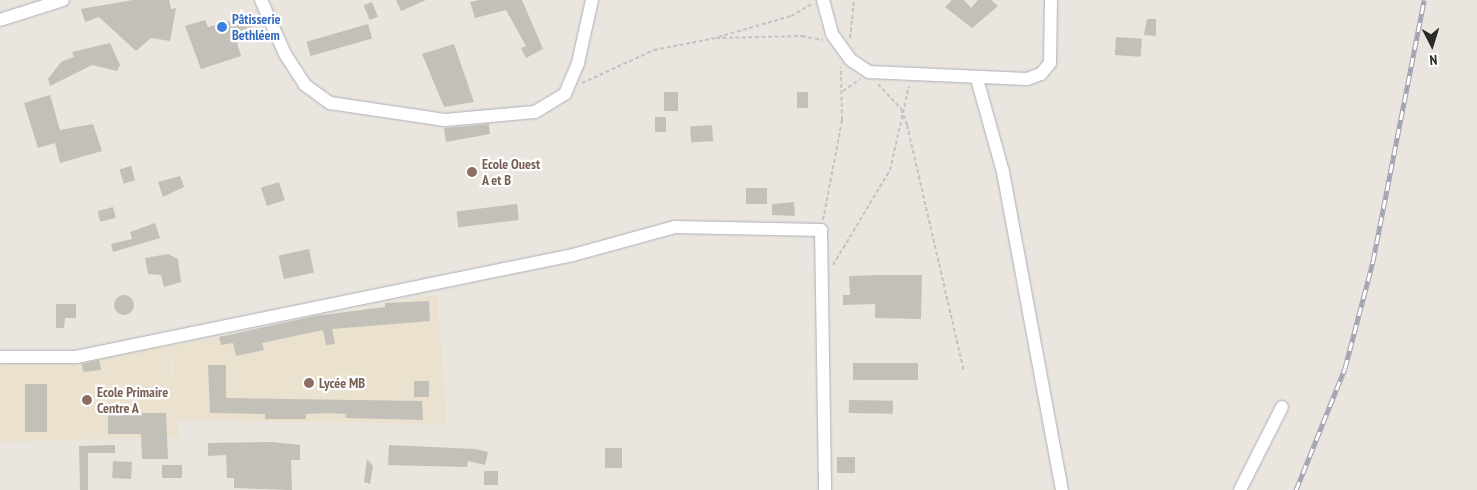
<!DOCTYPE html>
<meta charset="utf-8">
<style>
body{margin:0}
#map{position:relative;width:1477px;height:490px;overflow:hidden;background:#eae5de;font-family:"PT Sans Narrow",sans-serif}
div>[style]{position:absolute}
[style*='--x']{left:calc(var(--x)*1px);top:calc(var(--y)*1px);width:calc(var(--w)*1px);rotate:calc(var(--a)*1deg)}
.education>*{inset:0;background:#eae2cf}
.building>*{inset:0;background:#c3bfb9;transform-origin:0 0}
.round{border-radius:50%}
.path>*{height:2px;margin-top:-1px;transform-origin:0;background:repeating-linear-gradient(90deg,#c3c3c3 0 4px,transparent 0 6.5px)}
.roads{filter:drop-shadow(0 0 1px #aeb0b9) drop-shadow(0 0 1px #aeb0b9)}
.minor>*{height:12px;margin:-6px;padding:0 6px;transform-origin:6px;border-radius:6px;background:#fff}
.rail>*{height:5px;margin-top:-2.5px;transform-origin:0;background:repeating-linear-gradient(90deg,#fff 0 9px,#a1a3b2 0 18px);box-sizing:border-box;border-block:1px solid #a1a3b2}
.dots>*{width:14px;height:14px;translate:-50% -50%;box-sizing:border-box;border:2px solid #fff;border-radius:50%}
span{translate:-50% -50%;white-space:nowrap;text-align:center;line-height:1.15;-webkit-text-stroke:4.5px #fff;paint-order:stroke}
.shop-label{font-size:14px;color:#366cbe;font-weight:700}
.left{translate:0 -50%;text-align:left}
.education-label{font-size:14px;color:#785e54;font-weight:700}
.north{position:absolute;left:1407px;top:20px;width:50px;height:50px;-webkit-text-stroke:4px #fff;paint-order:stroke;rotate:175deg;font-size:14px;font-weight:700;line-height:20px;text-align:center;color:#2a2a2a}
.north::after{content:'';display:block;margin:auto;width:18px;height:22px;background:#2a2a2a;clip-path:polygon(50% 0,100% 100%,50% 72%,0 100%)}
</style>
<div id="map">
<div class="education">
<i style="clip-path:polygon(437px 294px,447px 424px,178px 420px,179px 437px,0 442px,0 361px,168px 343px,176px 406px,171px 346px)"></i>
</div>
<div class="building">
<i style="clip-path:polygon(133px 0,169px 0,171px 9px,176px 8px,170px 41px,151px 38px,136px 51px,99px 17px,85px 22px,81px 9px)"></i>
<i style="clip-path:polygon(396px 0,426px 0,401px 11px)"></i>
<i style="clip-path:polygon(479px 0,522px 0,543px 49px,526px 58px,521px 48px,526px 46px,506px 10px,475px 18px,470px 2px)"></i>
<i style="clip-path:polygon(952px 0,964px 0,971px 8px,978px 0,991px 0,998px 6px,972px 28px,945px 7px)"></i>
<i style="left:372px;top:2px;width:16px;height:9px;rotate:68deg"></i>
<i style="clip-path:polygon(253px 15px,256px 26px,234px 33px,241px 56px,201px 69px,185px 26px,205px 20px,208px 27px)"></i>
<i style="clip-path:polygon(1147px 19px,1156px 19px,1156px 36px,1144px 35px)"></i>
<i style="left:368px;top:24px;width:15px;height:64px;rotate:74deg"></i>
<i style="left:1116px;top:37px;width:26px;height:18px;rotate:4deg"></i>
<i style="clip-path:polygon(110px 43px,120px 65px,117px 71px,92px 65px,50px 86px,48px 79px,61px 62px,74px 57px,72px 52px)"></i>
<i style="clip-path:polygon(454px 44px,474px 102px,444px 107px,422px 54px)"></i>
<i style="left:664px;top:92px;width:14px;height:19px"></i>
<i style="left:797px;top:92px;width:11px;height:16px"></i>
<i style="clip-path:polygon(50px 95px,60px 130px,93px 124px,102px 151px,60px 163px,55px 143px,38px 148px,24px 103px)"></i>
<i style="left:655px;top:117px;width:11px;height:15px"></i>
<i style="clip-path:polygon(489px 124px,490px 134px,446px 142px,444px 128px)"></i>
<i style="left:712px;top:125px;width:16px;height:22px;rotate:86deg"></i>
<i style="left:131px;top:166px;width:15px;height:12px;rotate:74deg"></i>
<i style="clip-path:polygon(180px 176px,184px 187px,163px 197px,158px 182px)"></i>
<i style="left:279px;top:182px;width:19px;height:19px;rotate:72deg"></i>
<i style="left:746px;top:188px;width:21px;height:16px"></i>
<i style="clip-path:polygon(794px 202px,795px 216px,772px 215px,772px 204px)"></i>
<i style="left:517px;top:204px;width:16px;height:61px;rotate:83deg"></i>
<i style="left:113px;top:207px;width:11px;height:16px;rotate:75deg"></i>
<i style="clip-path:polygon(155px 223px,160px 238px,113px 252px,111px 244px,132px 239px,130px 232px)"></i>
<i style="left:309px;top:249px;width:24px;height:31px;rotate:78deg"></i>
<i style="clip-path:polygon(168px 254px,178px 259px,181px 282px,164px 287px,161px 275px,148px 274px,145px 258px)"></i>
<i style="clip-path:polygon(879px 275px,922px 275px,921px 319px,875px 318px,875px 304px,843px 305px,843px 295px,850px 295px,849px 276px)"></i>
<i class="round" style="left:114px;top:295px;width:20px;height:20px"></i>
<i style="clip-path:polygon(429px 301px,430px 321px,332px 329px,335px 344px,326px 345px,323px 330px,262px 343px,264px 350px,236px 356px,233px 343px,221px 345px,219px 337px,315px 316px,385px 307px,385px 303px)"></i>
<i style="clip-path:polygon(56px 304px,76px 304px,76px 318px,65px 318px,64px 328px,56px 328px)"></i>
<i style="clip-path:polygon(99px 360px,101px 370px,83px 372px,82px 364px)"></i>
<i style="left:853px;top:363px;width:65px;height:17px"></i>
<i style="clip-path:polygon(208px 365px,226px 365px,226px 398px,422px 401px,423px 420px,346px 418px,346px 414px,328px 413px,306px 414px,306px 419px,265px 419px,265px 414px,210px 413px)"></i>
<i style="left:414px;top:381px;width:15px;height:16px"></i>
<i style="left:25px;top:384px;width:22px;height:48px"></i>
<i style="left:849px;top:400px;width:44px;height:13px;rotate:1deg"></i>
<i style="clip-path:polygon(108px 413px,166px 413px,168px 459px,142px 459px,141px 434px,108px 434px)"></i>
<i style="clip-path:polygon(272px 442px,300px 445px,300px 460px,291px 460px,292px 490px,234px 488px,234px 478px,227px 478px,226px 455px,208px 456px,208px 443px)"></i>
<i style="clip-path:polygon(115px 445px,115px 453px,88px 453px,88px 490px,80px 490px,79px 446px)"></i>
<i style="clip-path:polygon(389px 445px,475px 449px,488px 452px,485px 465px,468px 461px,467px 467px,388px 465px)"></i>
<i style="left:605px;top:448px;width:17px;height:20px"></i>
<i style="left:837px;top:457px;width:18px;height:16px"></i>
<i style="clip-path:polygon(367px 459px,373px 466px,370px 484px,364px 482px)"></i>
<i style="left:113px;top:461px;width:19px;height:17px;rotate:3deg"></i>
<i style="left:182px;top:465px;width:13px;height:20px;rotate:90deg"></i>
<i style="left:484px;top:471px;width:14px;height:14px"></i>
</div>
<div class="path">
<i style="--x:718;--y:37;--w:76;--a:-16"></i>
<i style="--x:791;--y:16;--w:24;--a:-30"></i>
<i style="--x:850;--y:38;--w:38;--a:-84"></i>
<i style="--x:582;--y:83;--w:79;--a:-24.6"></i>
<i style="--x:654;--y:50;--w:63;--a:-11"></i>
<i style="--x:716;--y:38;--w:86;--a:-1.3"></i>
<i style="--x:802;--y:36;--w:21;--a:11"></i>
<i style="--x:878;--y:84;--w:34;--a:47"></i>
<i style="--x:901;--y:109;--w:17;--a:69"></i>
<i style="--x:907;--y:125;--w:253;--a:77"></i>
<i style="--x:843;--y:91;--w:21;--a:-35"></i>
<i style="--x:823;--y:220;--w:102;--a:-79.2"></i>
<i style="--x:842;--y:120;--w:53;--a:-91.1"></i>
<i style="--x:833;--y:265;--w:111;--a:-59"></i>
<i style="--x:890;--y:170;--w:86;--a:-77.3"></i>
</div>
<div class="roads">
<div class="minor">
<i style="--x:261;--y:0;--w:59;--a:66"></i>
<i style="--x:285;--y:54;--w:37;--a:57"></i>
<i style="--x:305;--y:85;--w:31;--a:36"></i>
<i style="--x:330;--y:103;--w:116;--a:8.4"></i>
<i style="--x:445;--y:120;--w:90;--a:-5.1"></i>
<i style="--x:535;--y:112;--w:35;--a:-31"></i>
<i style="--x:565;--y:94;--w:34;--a:-67"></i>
<i style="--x:578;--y:63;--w:65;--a:-77.5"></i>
<i style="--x:823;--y:0;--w:35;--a:75"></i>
<i style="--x:832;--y:34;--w:32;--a:54"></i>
<i style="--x:851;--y:60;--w:22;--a:34"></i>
<i style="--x:869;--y:72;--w:158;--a:2.5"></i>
<i style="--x:1027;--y:79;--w:15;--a:-20"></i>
<i style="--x:1041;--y:74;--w:14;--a:-51"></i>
<i style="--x:1050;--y:63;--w:63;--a:-89.1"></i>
<i style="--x:0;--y:20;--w:66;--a:-17.6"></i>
<i style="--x:977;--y:79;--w:97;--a:74.4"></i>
<i style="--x:1003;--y:172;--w:323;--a:79.5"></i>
<i style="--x:0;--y:357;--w:76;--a:0"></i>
<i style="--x:76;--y:357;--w:507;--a:-11.6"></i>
<i style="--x:573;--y:255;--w:106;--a:-15.4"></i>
<i style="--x:675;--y:227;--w:146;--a:1.2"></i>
<i style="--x:821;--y:230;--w:260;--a:89.1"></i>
<i style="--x:1240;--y:490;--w:93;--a:-63.2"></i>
</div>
</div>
<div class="rail">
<i style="--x:1296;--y:490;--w:131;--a:-68.1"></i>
<i style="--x:1345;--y:368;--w:111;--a:-75.3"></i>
<i style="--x:1373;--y:261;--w:266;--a:-78.9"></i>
</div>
<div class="dots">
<i style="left:222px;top:27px;background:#3f7fe0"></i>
<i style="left:472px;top:172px;background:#8d6e63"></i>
<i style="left:309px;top:383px;background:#8d6e63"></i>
<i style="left:87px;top:400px;background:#8d6e63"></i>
</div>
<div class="shop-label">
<span class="left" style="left:232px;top:27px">Pâtisserie<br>Bethléem</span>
</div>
<div class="education-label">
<span class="left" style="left:482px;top:172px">Ecole Ouest<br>A et B</span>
<span class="left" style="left:319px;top:383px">Lycée MB</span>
<span class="left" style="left:97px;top:400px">Ecole Primaire<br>Centre A</span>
</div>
<div class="north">N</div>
</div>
